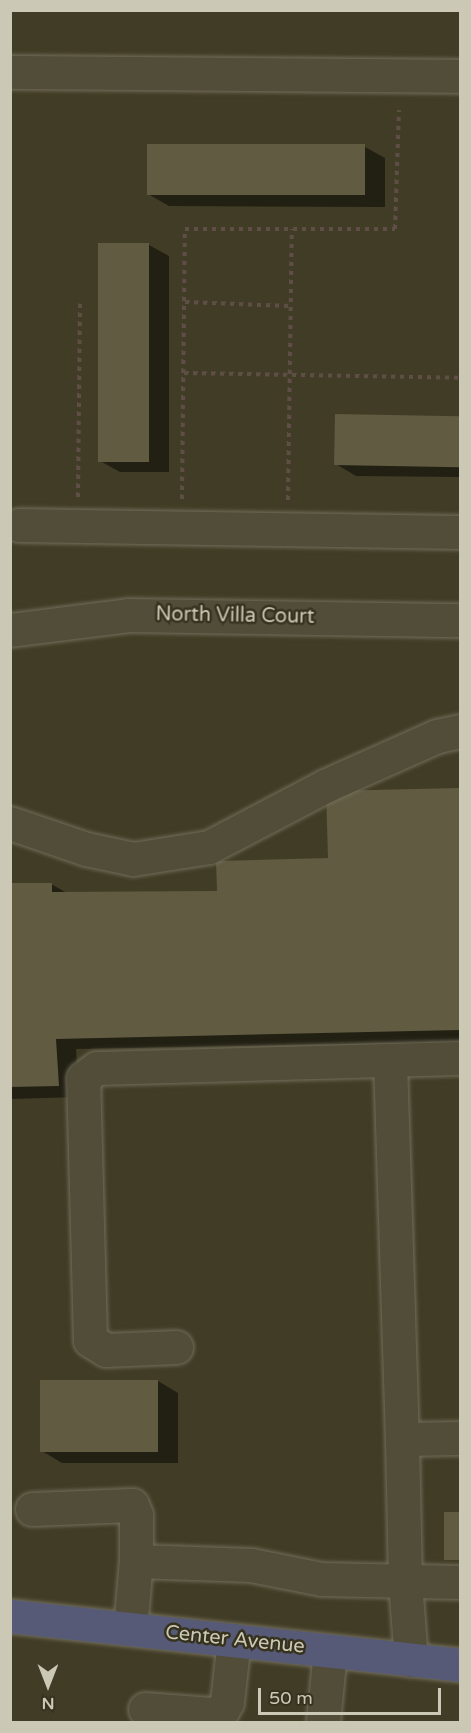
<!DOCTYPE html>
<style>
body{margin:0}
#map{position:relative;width:471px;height:1733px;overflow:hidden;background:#413c25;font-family:"Varela Round",sans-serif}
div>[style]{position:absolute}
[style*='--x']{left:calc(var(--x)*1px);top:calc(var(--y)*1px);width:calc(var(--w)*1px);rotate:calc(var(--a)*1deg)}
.shadow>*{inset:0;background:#0007;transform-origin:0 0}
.building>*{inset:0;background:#605b41;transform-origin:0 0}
.path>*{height:4px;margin-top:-2px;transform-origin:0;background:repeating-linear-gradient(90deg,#5f4e45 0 4.5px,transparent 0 9px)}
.roads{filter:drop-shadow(0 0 2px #716d5a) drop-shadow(0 0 2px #716d5a)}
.minor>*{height:33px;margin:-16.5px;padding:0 16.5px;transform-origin:16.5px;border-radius:16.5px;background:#514d39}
.highway>*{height:33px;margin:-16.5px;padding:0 16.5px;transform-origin:16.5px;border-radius:16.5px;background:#565a77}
span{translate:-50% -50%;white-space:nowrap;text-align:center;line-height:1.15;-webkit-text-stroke:5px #36321e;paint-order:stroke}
.street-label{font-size:20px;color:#cbc8b6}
.frame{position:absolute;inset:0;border:12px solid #cbc8b6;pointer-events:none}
.north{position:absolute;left:18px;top:1655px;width:60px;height:60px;-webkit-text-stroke:4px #36321e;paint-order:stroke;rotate:180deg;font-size:16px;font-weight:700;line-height:24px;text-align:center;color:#cbc8b6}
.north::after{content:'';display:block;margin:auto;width:21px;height:27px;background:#cbc8b6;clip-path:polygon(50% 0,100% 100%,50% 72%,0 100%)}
.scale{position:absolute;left:258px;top:1688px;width:183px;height:27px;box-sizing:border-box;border:3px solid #cbc8b6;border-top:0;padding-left:8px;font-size:18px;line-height:21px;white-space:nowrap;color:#cbc8b6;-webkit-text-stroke:4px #36321e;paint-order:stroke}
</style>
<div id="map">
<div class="shadow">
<i style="clip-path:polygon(365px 147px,385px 158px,385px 207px,169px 206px,148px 194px)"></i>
<i style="clip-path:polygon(149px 245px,169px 256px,169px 472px,120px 472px,100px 461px)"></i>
<i style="clip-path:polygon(336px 416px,460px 417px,460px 477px,356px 476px,336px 464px)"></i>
<i style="clip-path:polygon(460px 789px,460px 1042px,76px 1049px,79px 1097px,10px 1099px,10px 885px,51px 884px,67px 893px,219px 893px,329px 860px,328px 793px)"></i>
<i style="clip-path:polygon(42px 1381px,158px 1381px,178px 1393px,178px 1463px,62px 1463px,42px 1451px)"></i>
<i style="left:445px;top:1514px;width:15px;height:45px"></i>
</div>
<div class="building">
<i style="left:147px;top:144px;width:218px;height:51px"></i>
<i style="left:98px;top:243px;width:51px;height:219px"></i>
<i style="left:335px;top:414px;width:125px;height:51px;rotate:1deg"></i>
<i style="clip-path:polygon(460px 788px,460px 1030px,56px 1039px,59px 1086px,10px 1087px,10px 883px,52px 883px,52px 892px,217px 891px,216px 861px,328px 858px,326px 791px)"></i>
<i style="left:40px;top:1380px;width:118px;height:72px"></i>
<i style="left:444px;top:1512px;width:16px;height:48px"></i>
</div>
<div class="path">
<i style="--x:185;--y:302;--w:106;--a:2.2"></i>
<i style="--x:184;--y:373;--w:276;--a:1"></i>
<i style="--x:78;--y:497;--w:195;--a:-89.4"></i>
<i style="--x:182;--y:499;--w:270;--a:-89.4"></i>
<i style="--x:185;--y:229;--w:210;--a:0"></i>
<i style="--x:395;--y:229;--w:119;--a:-88.1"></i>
<i style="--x:288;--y:500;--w:271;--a:-89.2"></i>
</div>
<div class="roads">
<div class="minor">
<i style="--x:10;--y:72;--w:450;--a:0.5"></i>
<i style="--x:19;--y:525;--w:441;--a:0.9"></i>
<i style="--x:10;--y:630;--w:119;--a:-7.2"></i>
<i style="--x:128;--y:615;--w:332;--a:0.9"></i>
<i style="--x:10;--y:823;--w:80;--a:18.9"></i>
<i style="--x:86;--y:849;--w:48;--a:12"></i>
<i style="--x:133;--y:859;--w:77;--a:-9"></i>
<i style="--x:209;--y:847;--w:133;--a:-27.7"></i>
<i style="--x:327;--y:785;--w:120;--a:-24"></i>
<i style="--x:437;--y:736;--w:24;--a:-12"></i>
<i style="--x:390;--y:1060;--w:379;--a:88.2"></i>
<i style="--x:176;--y:1347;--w:70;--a:177.5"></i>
<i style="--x:106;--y:1350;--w:19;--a:-148"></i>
<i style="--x:90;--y:1340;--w:262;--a:-91.5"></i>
<i style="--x:83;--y:1078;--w:17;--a:-36"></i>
<i style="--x:97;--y:1068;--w:363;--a:-1.6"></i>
<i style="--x:32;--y:1509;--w:100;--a:-2.3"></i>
<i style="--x:132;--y:1505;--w:11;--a:68"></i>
<i style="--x:136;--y:1515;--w:46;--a:90"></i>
<i style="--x:130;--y:1629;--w:68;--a:-85"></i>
<i style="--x:136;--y:1561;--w:115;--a:2"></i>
<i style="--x:251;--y:1565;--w:71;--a:11.3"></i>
<i style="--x:321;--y:1579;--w:139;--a:1.2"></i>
<i style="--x:411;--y:1660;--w:78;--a:-94.4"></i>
<i style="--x:405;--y:1582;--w:143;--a:-91.2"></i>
<i style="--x:402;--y:1439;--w:58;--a:-1"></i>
<i style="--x:145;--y:1709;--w:66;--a:4.3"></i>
<i style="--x:211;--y:1714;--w:11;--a:-15"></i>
<i style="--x:222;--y:1711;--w:10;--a:-61"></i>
<i style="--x:227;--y:1702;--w:62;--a:-83.6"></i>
<i style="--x:323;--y:1722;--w:71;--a:-84.4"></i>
</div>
<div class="highway">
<i style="--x:10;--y:1616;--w:453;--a:6.2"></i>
</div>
</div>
<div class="street-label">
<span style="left:235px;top:616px;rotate:1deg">North Villa Court</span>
<span style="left:235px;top:1640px;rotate:6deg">Center Avenue</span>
</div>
<div class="frame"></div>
<div class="north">N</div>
<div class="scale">50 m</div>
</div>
